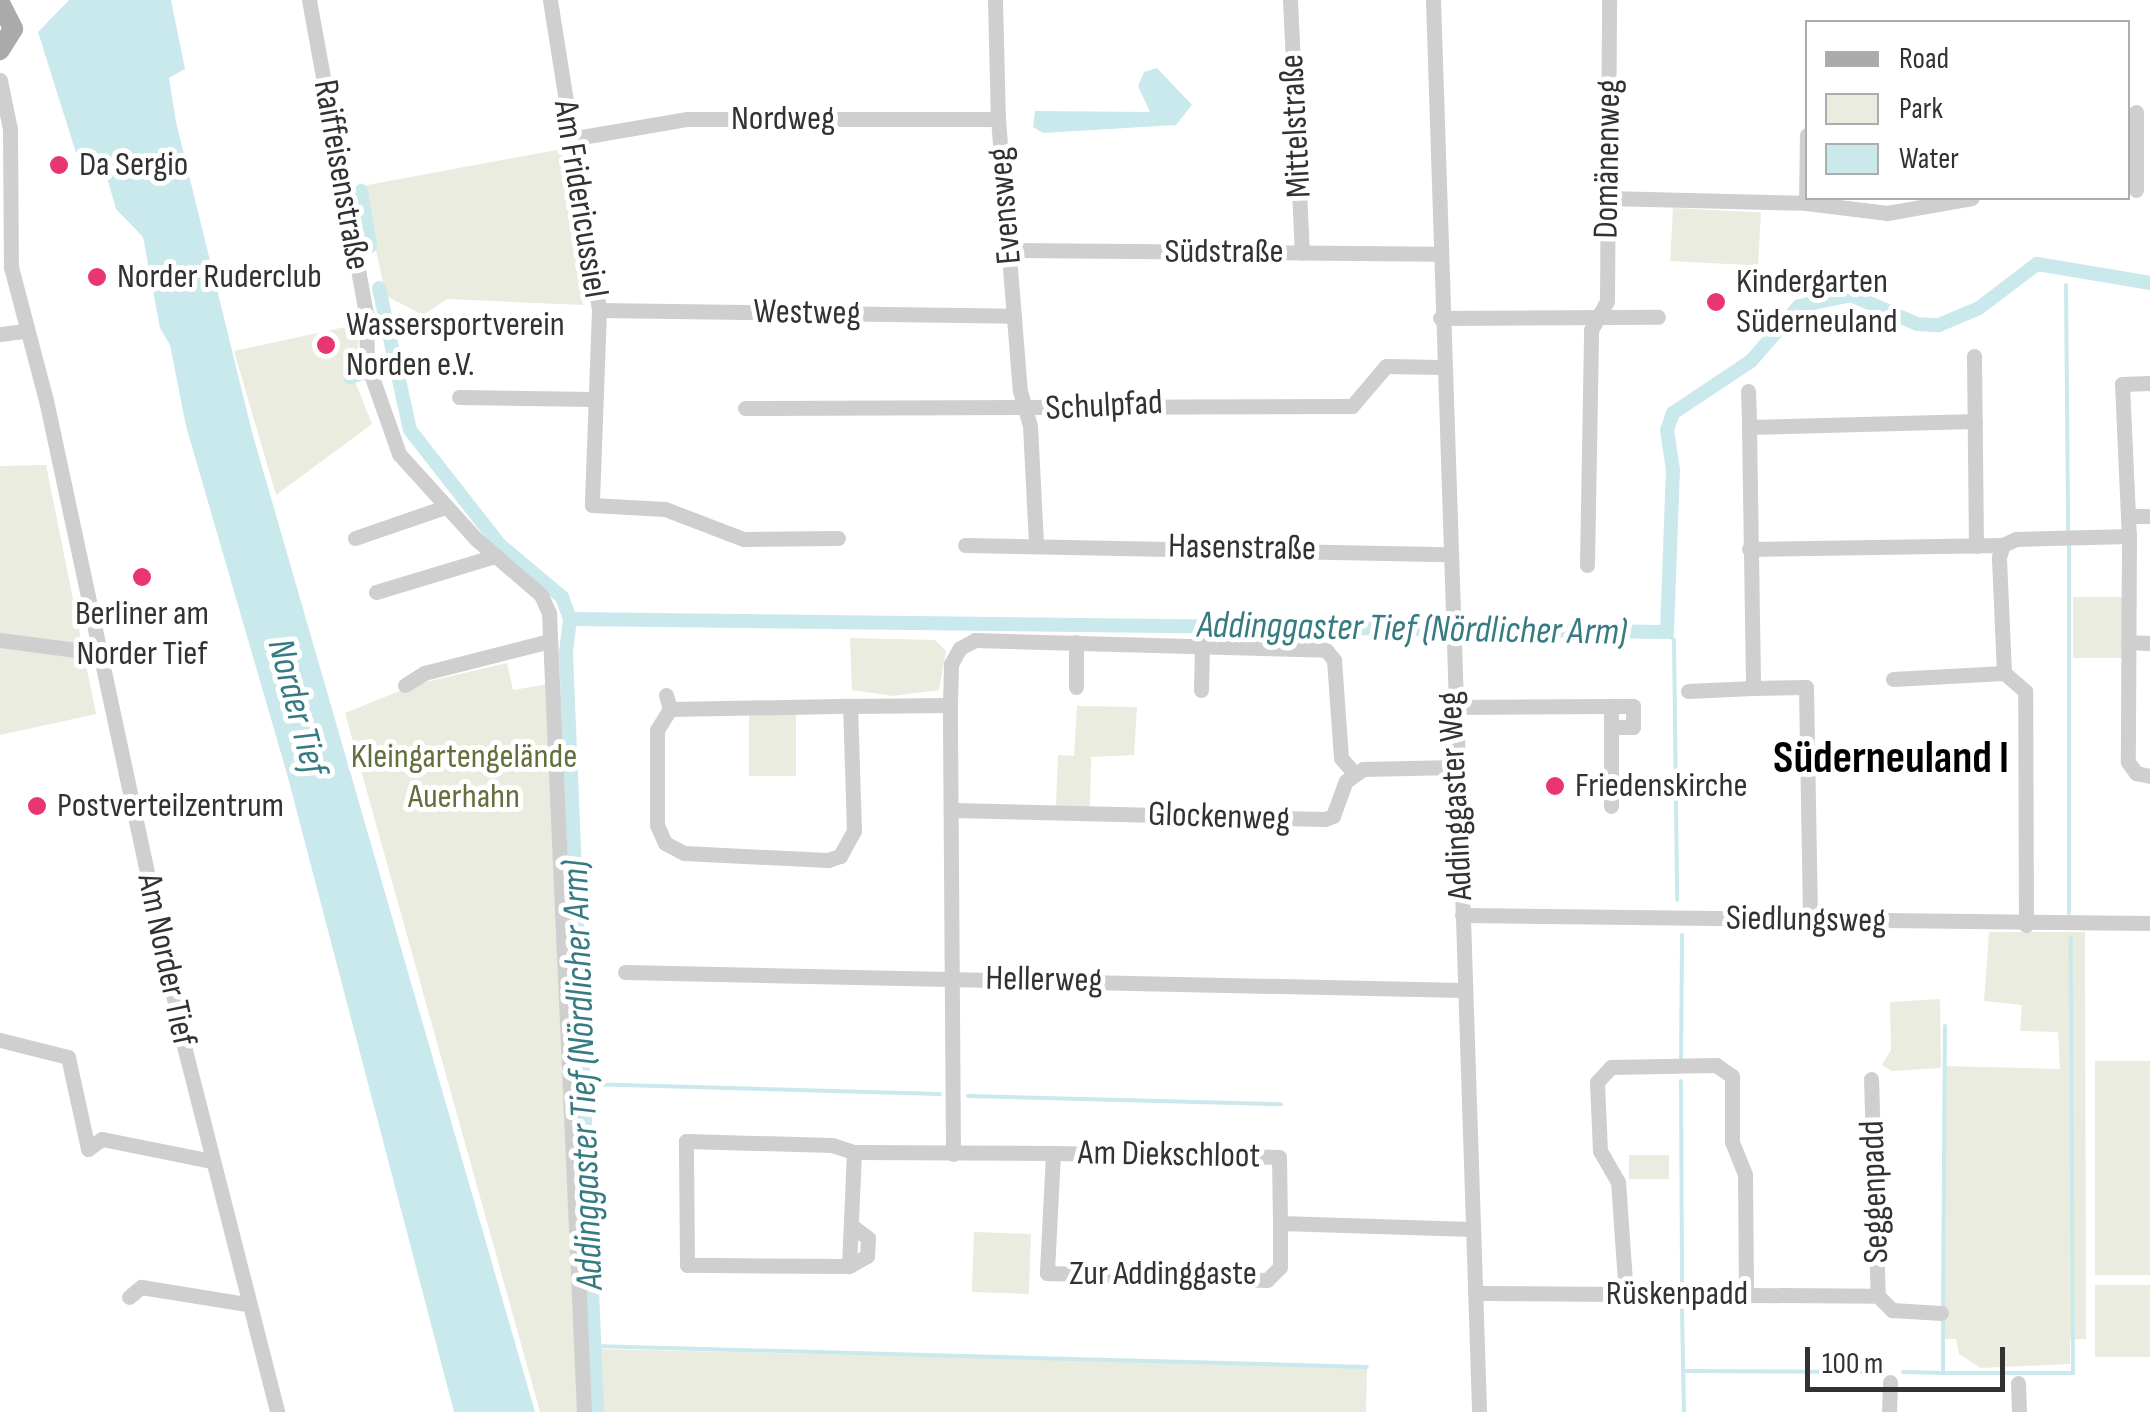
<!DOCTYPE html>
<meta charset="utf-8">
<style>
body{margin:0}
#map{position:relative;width:2150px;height:1412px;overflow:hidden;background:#fff;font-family:"Sofia Sans Condensed",sans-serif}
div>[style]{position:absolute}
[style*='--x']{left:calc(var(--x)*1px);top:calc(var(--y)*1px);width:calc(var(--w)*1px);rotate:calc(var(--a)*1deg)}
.green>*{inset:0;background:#e9ecde;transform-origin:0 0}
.water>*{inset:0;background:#cae9ec}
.stream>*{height:4px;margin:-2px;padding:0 2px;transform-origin:2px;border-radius:2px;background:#cae9ec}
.canal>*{height:14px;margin:-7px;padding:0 7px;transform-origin:7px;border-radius:7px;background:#cae9ec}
.minor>*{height:15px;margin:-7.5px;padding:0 7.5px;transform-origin:7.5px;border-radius:7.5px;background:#cfcfcf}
.major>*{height:20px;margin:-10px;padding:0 10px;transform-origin:10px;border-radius:10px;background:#aaa}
.dots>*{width:28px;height:28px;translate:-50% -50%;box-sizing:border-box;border:5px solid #fff;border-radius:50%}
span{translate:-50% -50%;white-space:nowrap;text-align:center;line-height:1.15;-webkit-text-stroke:10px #fff;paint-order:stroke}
.street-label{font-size:35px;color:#323232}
.poi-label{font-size:35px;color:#323232}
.left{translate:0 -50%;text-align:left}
.park-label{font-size:35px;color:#63703e}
.water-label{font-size:38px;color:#367b83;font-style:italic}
.district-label{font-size:45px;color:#000;font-weight:700}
.legend{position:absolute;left:1805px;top:20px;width:325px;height:180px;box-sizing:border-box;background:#fff;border:2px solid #adadad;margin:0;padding:12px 18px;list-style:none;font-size:30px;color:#323232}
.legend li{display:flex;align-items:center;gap:20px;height:50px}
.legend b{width:50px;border:2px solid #adadad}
.scale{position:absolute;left:1805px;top:1347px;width:200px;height:45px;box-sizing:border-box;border:5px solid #323232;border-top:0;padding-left:12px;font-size:30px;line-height:35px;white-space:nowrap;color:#323232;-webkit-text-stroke:8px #fff;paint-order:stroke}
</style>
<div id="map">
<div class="green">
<i style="clip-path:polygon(562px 149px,583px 305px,447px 299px,423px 315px,386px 296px,362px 186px)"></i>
<i style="left:1673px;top:208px;width:88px;height:53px;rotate:3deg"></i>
<i style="clip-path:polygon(359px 324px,356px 384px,372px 424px,276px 495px,234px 351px)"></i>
<i style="clip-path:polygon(46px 465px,96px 714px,0 735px,0 466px)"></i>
<i style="left:2122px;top:597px;width:61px;height:49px;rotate:90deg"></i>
<i style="clip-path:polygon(850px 638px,935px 640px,946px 651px,939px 690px,893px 696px,852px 690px)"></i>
<i style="clip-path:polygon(507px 663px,513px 690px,560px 682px,589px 1412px,540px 1412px,345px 713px,417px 684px)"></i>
<i style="clip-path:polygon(1077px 706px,1137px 707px,1134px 755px,1091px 757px,1090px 809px,1056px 808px,1058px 755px,1074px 756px)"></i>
<i style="left:749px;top:712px;width:47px;height:64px"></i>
<i style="clip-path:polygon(1989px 932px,2085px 932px,2086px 1339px,2070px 1339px,2070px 1364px,1981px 1368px,1959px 1354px,1956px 1339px,1943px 1339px,1944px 1066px,2060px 1069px,2058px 1032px,2020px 1031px,2022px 1005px,1984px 1001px)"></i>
<i style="clip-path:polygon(1940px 999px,1941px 1068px,1892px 1071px,1882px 1065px,1891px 1050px,1890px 1002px)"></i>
<i style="left:2150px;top:1061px;width:214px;height:55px;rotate:90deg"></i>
<i style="left:1669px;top:1155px;width:24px;height:40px;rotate:90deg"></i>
<i style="left:974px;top:1232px;width:57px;height:60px;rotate:2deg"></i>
<i style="left:2150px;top:1285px;width:72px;height:55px;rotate:90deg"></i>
<i style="clip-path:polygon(599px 1349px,1367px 1367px,1366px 1412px,603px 1412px)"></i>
</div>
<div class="water">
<i style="clip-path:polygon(69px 0,171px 0,185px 69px,169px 78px,176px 122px,252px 432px,535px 1412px,454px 1412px,287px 774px,186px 426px,170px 345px,160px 328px,143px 237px,116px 209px,106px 174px,82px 172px,38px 32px)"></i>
<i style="clip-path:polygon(1157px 68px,1192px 105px,1176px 125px,1043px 133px,1033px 127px,1035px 111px,1150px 112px,1138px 86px,1144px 72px)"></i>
</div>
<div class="stream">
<i style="--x:2066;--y:285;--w:246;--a:89.5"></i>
<i style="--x:2069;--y:545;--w:368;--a:90"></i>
<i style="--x:1667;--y:632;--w:11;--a:49"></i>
<i style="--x:1674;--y:640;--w:260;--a:89.3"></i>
<i style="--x:1681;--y:1061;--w:126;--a:-89.5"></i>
<i style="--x:1681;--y:1081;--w:205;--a:89.7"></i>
<i style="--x:586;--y:1084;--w:354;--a:1.6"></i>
<i style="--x:968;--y:1096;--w:313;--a:1.5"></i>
<i style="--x:1943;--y:1306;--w:280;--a:-89.6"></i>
<i style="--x:1682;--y:1310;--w:102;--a:88.9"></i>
<i style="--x:593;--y:1346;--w:774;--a:1.55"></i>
<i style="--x:1683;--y:1371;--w:196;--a:0.3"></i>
<i style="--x:1903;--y:1372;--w:40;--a:1.4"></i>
<i style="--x:1943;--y:1373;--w:57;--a:-90"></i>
<i style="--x:1943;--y:1373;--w:130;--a:0"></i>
<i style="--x:2073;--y:1373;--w:435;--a:-90.3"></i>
</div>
<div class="canal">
<i style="--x:361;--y:191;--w:56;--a:80.7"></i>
<i style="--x:379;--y:288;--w:145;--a:77.7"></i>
<i style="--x:410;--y:430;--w:146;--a:52"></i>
<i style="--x:500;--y:545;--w:81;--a:40"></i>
<i style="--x:562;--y:597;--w:23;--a:70"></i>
<i style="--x:350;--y:377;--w:47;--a:-17.3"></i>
<i style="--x:597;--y:1412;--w:761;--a:-92.34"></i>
<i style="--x:566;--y:652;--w:33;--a:-83"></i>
<i style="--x:570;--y:619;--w:1097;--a:0.68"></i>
<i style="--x:1667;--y:632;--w:162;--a:-87.9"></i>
<i style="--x:1673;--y:470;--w:40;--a:-98.5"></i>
<i style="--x:1667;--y:430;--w:18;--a:-71"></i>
<i style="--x:1673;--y:413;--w:94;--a:-33.7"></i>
<i style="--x:1751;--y:361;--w:73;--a:-48.9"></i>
<i style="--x:1799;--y:306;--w:53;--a:-11.9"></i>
<i style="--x:1851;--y:295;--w:72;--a:23.7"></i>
<i style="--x:1917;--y:324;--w:22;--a:3"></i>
<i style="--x:1939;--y:325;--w:43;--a:-23"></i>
<i style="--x:1979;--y:308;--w:73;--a:-37.2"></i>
<i style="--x:2037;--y:264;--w:115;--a:9.5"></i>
</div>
<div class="minor">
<i style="--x:309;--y:0;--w:320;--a:79.7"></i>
<i style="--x:366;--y:315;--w:48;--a:88.8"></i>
<i style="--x:367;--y:363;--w:96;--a:70.6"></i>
<i style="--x:399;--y:454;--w:115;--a:47.8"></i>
<i style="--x:476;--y:539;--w:86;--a:40.7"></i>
<i style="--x:541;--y:595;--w:20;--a:66"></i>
<i style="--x:549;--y:613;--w:800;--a:87.49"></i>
<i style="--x:550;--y:0;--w:314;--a:81"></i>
<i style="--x:599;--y:310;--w:195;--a:92.1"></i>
<i style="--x:592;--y:505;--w:73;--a:3.1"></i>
<i style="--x:665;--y:509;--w:84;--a:21"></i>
<i style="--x:743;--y:539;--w:95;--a:-0.6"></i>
<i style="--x:995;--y:0;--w:119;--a:88.6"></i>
<i style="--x:998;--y:119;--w:273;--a:85.4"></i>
<i style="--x:1020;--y:391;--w:35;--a:74"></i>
<i style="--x:1030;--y:425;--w:118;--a:87.1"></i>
<i style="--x:1290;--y:0;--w:253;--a:87.3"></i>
<i style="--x:1433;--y:0;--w:1413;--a:88.13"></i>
<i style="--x:0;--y:80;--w:50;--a:78.5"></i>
<i style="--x:10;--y:129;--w:138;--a:89.6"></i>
<i style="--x:11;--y:267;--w:138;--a:75.3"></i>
<i style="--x:46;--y:400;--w:665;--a:77.93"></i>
<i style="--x:185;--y:1050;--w:374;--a:75.7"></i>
<i style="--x:2136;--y:112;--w:78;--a:90"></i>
<i style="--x:570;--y:139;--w:119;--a:-9.7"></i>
<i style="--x:687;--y:119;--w:311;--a:0"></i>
<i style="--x:1607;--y:198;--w:199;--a:1.4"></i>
<i style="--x:1806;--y:203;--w:82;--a:7"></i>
<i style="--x:1887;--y:213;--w:86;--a:-10"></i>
<i style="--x:1806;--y:203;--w:68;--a:-89.2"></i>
<i style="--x:1009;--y:250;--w:430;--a:0.5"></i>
<i style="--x:599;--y:310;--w:415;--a:0.8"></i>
<i style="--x:1440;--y:318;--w:218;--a:-0.3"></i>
<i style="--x:0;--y:334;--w:26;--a:-7"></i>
<i style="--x:1974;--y:356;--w:190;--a:89.4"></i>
<i style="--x:2150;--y:383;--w:28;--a:178"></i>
<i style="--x:2122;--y:384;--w:152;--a:87.4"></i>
<i style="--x:2129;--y:536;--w:226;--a:90.3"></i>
<i style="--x:2128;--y:762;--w:14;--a:54"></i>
<i style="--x:2136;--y:773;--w:14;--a:12"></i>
<i style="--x:1748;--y:391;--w:36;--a:88"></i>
<i style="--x:1749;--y:427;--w:226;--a:-1.5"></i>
<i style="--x:459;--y:397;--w:135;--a:0.8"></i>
<i style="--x:745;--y:408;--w:607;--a:-0.19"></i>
<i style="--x:1352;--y:406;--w:52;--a:-49.6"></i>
<i style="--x:1386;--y:366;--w:55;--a:1"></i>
<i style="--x:1749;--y:427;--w:261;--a:89.1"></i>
<i style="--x:1753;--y:688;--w:53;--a:-1.1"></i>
<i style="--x:1806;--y:687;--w:233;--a:89"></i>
<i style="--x:2129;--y:516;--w:21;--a:0"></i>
<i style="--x:355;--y:538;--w:95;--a:-19"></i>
<i style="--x:965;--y:545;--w:483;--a:1.1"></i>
<i style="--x:1749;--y:549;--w:254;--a:-0.9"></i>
<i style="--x:1587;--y:565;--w:235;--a:-89"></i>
<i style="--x:1591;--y:330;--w:33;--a:-61"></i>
<i style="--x:1607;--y:301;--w:301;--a:-89.6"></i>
<i style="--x:376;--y:592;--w:124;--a:-16.8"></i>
<i style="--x:0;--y:640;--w:100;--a:7.5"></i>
<i style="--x:2128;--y:642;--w:22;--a:3"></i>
<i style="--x:1893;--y:679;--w:111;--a:-3.1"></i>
<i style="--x:405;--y:685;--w:22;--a:-32"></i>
<i style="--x:424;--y:673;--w:130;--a:-14.3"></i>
<i style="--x:1076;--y:687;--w:45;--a:-90"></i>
<i style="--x:1201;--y:690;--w:45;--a:-88.7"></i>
<i style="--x:1688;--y:691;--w:65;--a:-2.6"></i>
<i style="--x:666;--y:695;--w:15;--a:74"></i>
<i style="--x:670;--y:709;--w:180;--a:-1"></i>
<i style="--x:1611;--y:706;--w:22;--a:0"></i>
<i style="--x:1633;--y:706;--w:21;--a:90"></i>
<i style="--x:1633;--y:727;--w:22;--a:180"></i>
<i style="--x:1452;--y:707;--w:159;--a:-0.4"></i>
<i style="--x:1611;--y:706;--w:100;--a:90"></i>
<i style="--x:670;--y:709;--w:25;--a:122"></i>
<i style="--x:657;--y:730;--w:95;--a:90"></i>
<i style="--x:657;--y:825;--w:20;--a:66"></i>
<i style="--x:665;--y:843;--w:21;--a:28"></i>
<i style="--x:684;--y:853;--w:144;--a:2.8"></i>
<i style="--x:828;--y:860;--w:13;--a:-18"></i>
<i style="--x:840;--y:856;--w:29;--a:-61"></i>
<i style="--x:854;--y:831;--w:125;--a:-91.8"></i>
<i style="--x:850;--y:706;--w:100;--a:-0.6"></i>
<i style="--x:952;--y:810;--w:373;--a:1.4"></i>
<i style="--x:1325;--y:819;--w:9;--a:-21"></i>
<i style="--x:1333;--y:816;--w:37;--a:-70"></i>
<i style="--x:1346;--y:781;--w:21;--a:-35"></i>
<i style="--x:1363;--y:769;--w:93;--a:-1.2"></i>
<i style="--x:1462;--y:915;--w:688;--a:0.67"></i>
<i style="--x:2026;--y:925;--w:234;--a:-90.2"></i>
<i style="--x:2025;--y:691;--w:28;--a:-139"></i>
<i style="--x:2004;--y:673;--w:116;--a:-92.5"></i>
<i style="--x:1999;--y:557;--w:13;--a:-72"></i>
<i style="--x:2003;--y:545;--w:14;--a:-25"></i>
<i style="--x:2016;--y:539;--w:113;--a:-1.5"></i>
<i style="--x:625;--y:972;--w:837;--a:1.23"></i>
<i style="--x:0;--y:1040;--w:70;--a:14"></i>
<i style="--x:68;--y:1057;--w:94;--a:77.7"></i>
<i style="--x:88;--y:1149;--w:17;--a:-36"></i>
<i style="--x:102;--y:1139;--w:111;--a:11.4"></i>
<i style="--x:1871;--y:1079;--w:217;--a:88.2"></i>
<i style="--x:1878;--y:1296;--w:20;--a:45"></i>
<i style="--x:1892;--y:1310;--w:49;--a:3.5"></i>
<i style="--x:1053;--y:1153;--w:226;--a:1"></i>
<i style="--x:1279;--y:1157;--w:66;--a:89.1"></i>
<i style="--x:953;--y:1154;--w:449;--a:-90.4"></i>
<i style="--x:950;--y:705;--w:41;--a:-88.6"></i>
<i style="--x:951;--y:664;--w:18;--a:-61"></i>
<i style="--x:960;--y:648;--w:17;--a:-28"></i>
<i style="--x:975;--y:640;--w:351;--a:1.6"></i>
<i style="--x:1326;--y:650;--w:13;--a:51"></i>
<i style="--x:1334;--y:660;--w:98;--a:85.9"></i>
<i style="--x:1341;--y:758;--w:20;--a:49"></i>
<i style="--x:852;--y:1226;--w:20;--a:37"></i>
<i style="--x:868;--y:1238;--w:18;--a:93"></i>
<i style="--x:867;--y:1256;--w:21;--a:151"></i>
<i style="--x:849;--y:1266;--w:162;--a:-179.6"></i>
<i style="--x:687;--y:1265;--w:124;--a:-90.5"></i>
<i style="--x:686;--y:1141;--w:146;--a:1.6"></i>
<i style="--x:832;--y:1145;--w:23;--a:18"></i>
<i style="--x:854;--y:1152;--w:199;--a:0.3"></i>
<i style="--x:1053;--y:1153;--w:120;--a:92.9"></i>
<i style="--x:1047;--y:1273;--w:220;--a:1.8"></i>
<i style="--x:1267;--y:1280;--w:18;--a:-45"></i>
<i style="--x:1280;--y:1267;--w:44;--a:-90"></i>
<i style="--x:1280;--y:1223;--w:192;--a:1.8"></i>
<i style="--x:849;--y:1266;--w:114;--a:-87.5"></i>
<i style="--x:1475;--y:1293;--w:403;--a:0.4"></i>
<i style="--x:1626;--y:1296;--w:114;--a:-94"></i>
<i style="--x:1618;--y:1182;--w:36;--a:-120"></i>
<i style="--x:1600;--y:1151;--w:69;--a:-92.5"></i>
<i style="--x:1597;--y:1082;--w:21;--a:-47"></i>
<i style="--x:1611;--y:1067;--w:105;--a:-1.1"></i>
<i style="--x:1716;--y:1065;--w:19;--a:35"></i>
<i style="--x:1732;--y:1076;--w:66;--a:90"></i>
<i style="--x:1732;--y:1142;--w:35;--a:68"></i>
<i style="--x:1745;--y:1175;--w:118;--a:89.5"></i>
<i style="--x:129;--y:1297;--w:16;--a:-40"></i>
<i style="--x:141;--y:1287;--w:106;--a:9.2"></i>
<i style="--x:2018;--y:1383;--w:29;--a:88"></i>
<i style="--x:1889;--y:1412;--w:30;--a:-88"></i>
</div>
<div class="major">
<i style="--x:0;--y:3;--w:29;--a:63"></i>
<i style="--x:13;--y:29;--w:25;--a:122"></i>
</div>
<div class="dots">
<i style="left:59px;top:165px;background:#e93574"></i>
<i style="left:97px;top:277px;background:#e93574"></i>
<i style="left:1716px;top:302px;background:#e93574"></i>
<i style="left:326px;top:345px;background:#e93574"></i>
<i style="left:142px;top:577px;background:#e93574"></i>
<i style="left:1555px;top:786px;background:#e93574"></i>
<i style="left:37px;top:806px;background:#e93574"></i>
</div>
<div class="street-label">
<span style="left:783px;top:119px">Nordweg</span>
<span style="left:1296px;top:126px;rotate:-93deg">Mittelstraße</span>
<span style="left:1608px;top:159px;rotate:-89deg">Domänenweg</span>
<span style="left:341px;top:175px;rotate:80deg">Raiffeisenstraße</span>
<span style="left:580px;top:199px;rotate:81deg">Am Fridericussiel</span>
<span style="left:1005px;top:206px;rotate:-95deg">Evensweg</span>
<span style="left:1224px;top:252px">Südstraße</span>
<span style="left:807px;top:313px;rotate:1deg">Westweg</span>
<span style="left:1104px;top:406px;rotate:-3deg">Schulpfad</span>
<span style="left:1242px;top:548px;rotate:1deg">Hasenstraße</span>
<span style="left:1456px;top:796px;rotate:-93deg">Addinggaster Weg</span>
<span style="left:1219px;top:817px;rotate:2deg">Glockenweg</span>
<span style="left:1806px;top:920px;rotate:1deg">Siedlungsweg</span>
<span style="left:166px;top:960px;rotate:78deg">Am Norder Tief</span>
<span style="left:1044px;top:980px;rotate:1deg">Hellerweg</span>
<span style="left:1169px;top:1155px;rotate:1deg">Am Diekschloot</span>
<span style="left:1875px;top:1192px;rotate:-92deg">Seggenpadd</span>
<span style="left:1163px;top:1274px">Zur Addinggaste</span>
<span style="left:1677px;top:1294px">Rüskenpadd</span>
</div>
<div class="poi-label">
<span class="left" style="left:79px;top:165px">Da Sergio</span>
<span class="left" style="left:117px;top:277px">Norder Ruderclub</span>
<span class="left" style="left:1736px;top:302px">Kindergarten<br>Süderneuland</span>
<span class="left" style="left:346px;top:345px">Wassersportverein<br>Norden e.V.</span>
<span style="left:142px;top:634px">Berliner am<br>Norder Tief</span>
<span class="left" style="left:1575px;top:786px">Friedenskirche</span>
<span class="left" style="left:57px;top:806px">Postverteilzentrum</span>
</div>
<div class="park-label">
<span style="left:464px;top:777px">Kleingartengelände<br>Auerhahn</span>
</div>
<div class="water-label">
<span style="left:1412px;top:629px;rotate:1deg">Addinggaster Tief (Nördlicher Arm)</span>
<span style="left:297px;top:707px;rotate:75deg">Norder Tief</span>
<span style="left:583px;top:1075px;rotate:-92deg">Addinggaster Tief (Nördlicher Arm)</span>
</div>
<div class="district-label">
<span style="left:1891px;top:759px">Süderneuland I</span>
</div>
<ul class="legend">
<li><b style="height:12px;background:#aaa"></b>Road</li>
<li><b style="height:28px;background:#e9ecde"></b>Park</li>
<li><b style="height:28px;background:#cae9ec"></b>Water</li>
</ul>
<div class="scale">100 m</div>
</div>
